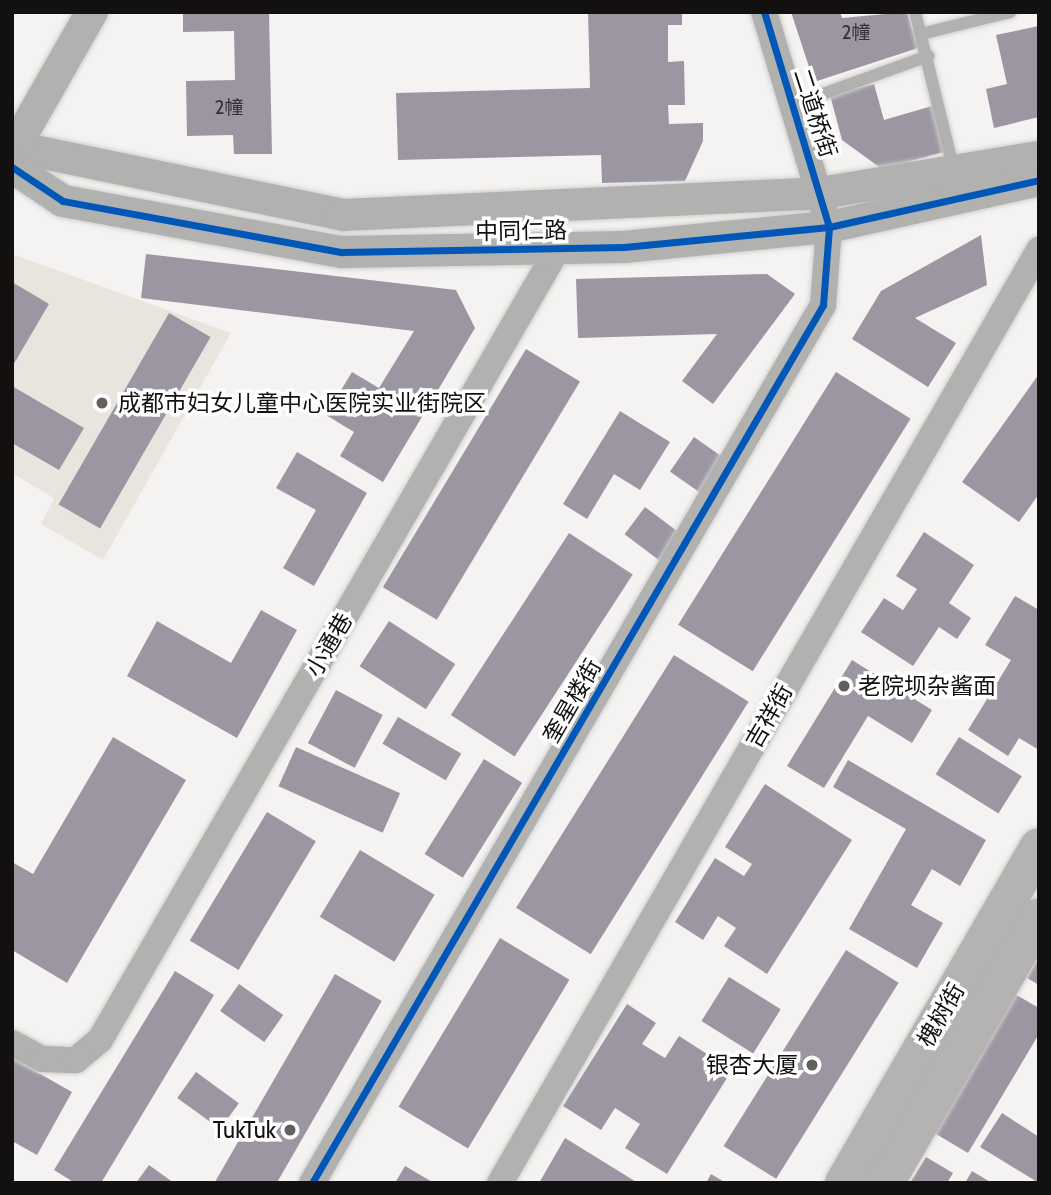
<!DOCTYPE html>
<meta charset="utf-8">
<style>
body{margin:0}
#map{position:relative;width:1051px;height:1195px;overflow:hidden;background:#f5f3f1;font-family:Cabin,"Noto Sans SC",sans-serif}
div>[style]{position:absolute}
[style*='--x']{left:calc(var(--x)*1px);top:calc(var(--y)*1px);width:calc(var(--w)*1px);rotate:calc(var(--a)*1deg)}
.built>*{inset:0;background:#e9e5de}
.building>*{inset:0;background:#9c96a2;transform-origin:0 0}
.roads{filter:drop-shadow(0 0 2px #d0cfce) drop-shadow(0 0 2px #d0cfce)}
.service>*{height:12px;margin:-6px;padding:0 6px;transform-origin:6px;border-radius:6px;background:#b1b1b0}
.minor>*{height:26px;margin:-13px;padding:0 13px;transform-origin:13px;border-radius:13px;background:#b1b1b0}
.tertiary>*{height:32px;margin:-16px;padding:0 16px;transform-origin:16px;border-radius:16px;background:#b1b1b0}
.primary>*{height:38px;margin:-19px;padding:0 19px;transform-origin:19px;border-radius:19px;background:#b4b3b1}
.cycleway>*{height:7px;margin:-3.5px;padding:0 3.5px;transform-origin:3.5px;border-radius:3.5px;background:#0057b8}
.dots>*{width:19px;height:19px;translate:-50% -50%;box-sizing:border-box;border:4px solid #fff;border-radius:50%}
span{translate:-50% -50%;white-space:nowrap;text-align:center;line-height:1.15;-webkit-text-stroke:7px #fff;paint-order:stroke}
.number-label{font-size:19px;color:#343234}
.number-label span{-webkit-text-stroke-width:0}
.street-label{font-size:23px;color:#121110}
.poi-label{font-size:23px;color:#121110}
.left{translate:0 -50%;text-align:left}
.right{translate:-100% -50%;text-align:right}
.frame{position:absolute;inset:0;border:14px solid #121110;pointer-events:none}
</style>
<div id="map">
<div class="built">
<i style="clip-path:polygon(12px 254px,231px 333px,103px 560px,41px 524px,54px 498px,12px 473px)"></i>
</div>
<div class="building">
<i style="clip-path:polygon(183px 12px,269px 12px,272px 154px,234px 154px,233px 135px,187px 136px,186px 81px,235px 80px,234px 31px,183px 32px)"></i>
<i style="clip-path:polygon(588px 12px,682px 12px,682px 25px,668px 25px,668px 62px,684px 61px,685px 105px,668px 105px,669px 124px,703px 123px,703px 141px,685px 181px,602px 183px,601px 155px,398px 160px,396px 93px,590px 88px)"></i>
<i style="clip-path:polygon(791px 12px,840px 12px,842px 18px,907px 12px,918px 48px,814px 82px)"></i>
<i style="clip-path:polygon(1039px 26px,1039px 117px,994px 128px,986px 89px,1007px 84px,996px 35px)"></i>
<i style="clip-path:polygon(874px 84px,884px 120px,932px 106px,944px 152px,882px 169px,842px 140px,830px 95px)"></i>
<i style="clip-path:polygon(981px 235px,987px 285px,915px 318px,956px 343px,928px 387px,852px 339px,881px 291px)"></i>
<i style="clip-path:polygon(146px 254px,456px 290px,475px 328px,383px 482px,340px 456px,354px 432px,326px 415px,352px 372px,379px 388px,414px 331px,141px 298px)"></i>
<i style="clip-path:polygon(767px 274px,795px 294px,713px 404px,682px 381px,717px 334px,578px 338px,576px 279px)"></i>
<i style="clip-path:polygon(12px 282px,49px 304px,12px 367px)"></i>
<i style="left:169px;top:313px;width:48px;height:221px;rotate:30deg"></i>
<i style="left:526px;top:349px;width:63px;height:278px;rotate:31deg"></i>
<i style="left:836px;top:372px;width:88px;height:298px;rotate:32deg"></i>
<i style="clip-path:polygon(1039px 374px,1039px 494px,1019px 522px,962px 482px)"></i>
<i style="clip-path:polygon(12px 386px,84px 428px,59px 470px,12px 443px)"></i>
<i style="clip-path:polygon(620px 411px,670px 442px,640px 490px,614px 474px,587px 519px,563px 504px)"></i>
<i style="left:694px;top:437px;width:37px;height:42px;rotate:35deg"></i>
<i style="clip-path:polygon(297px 452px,367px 493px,314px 586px,283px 568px,316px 510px,276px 488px)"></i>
<i style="left:645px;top:507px;width:45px;height:34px;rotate:37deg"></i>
<i style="clip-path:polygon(924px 532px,974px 565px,949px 603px,971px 618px,957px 639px,939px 627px,913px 666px,861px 632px,884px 598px,903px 610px,917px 589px,896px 576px)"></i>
<i style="left:569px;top:533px;width:76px;height:217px;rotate:33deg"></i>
<i style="clip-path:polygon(1015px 596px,1039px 610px,1039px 750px,1019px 738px,1008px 756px,968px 730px,1011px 660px,985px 645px)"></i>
<i style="clip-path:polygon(261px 610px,297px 630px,237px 738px,127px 676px,157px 621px,231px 663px)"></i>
<i style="left:389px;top:621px;width:79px;height:54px;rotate:33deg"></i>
<i style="left:674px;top:655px;width:88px;height:298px;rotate:32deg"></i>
<i style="clip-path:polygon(852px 660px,932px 710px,912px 743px,868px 716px,824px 788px,787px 766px)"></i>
<i style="left:336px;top:690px;width:53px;height:60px;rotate:28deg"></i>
<i style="left:398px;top:717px;width:73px;height:31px;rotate:30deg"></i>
<i style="clip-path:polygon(113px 737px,186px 780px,67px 983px,12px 950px,12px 862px,33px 874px)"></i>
<i style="left:959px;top:737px;width:74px;height:44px;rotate:32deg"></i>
<i style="left:296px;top:747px;width:114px;height:43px;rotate:24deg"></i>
<i style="left:484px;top:759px;width:45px;height:112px;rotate:32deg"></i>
<i style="clip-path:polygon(848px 760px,986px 840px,960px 886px,932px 869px,911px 905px,943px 923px,917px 968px,849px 929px,906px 829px,833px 787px)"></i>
<i style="clip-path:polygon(765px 784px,852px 840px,767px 974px,724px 946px,736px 928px,718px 916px,703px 940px,675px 922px,715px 858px,744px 876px,752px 864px,725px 847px)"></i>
<i style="left:267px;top:812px;width:57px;height:150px;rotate:31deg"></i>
<i style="left:360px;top:850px;width:87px;height:78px;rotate:31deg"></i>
<i style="left:500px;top:938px;width:81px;height:197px;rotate:31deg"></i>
<i style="left:846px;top:950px;width:62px;height:231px;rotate:32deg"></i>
<i style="clip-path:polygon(1039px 957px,1039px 985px,1027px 978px)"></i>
<i style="clip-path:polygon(175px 971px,214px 995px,101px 1183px,75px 1183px,54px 1170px)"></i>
<i style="left:335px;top:974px;width:54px;height:241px;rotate:30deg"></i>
<i style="left:729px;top:977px;width:61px;height:52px;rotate:32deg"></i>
<i style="left:239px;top:984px;width:54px;height:33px;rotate:35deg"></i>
<i style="clip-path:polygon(1013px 993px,1039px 1008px,1039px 1034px,968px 1153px,931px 1131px)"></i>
<i style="clip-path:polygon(627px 1004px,656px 1023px,642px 1044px,665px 1058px,679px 1036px,732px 1070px,667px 1174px,625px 1148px,640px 1124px,615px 1108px,601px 1130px,563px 1106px)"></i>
<i style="clip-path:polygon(12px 1058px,72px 1092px,37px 1155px,12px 1141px)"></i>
<i style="left:196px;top:1072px;width:53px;height:32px;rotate:36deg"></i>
<i style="clip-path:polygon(1002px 1113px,1039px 1137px,1039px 1183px,980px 1147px)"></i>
<i style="clip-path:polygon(565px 1138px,638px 1183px,539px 1183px)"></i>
<i style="clip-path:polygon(926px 1157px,953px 1173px,947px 1183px,910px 1183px)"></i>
<i style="clip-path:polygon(149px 1165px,174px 1183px,136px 1183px)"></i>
<i style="clip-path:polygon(405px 1166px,434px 1183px,395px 1183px)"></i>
<i style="clip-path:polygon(972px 1171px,992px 1183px,965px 1183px)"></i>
<i style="clip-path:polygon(711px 1174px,726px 1183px,706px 1183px)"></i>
</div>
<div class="roads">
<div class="service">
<i style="--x:915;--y:12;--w:164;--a:76.2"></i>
<i style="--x:921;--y:34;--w:92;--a:-13.9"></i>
<i style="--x:792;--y:105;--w:145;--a:-19.8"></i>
</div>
<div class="minor">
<i style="--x:12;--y:1043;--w:34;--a:28"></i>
<i style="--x:42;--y:1059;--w:34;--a:2"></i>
<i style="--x:76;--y:1060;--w:31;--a:-40"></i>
<i style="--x:100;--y:1040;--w:913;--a:-59.95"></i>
<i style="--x:312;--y:1183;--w:1016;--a:-59.8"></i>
<i style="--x:823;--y:305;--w:78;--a:-85.6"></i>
<i style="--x:829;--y:227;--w:225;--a:-106.8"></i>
<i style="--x:500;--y:1183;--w:1078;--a:-59.98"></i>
</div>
<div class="tertiary">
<i style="--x:15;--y:147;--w:335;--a:11.7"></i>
<i style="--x:343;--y:215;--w:479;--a:-2.6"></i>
<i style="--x:821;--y:193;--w:221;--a:-9.4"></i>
<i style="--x:12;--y:152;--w:161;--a:-60.3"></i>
<i style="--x:12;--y:167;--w:61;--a:33.7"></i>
<i style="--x:63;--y:201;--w:283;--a:10.4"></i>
<i style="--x:341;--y:252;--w:283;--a:-1"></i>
<i style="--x:624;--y:247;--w:206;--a:-5.6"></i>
<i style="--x:829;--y:227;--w:215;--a:-12.6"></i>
</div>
<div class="primary">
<i style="--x:844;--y:1183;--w:388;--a:-59.9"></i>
<i style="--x:885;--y:1183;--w:307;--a:-59.9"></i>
</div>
</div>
<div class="cycleway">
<i style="--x:12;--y:167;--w:61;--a:33.7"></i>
<i style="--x:63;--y:201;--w:283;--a:10.4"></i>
<i style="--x:341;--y:252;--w:283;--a:-1"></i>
<i style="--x:624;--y:247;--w:206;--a:-5.6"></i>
<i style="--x:829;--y:227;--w:215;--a:-12.6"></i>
<i style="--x:312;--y:1183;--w:1016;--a:-59.8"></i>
<i style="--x:823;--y:305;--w:78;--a:-85.6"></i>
<i style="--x:829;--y:227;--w:225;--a:-106.8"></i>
</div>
<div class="dots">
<i style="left:102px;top:403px;background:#61605f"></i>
<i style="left:844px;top:686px;background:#61605f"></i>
<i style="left:812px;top:1065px;background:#61605f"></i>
<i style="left:290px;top:1130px;background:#61605f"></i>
</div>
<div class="number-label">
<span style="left:856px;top:33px">2幢</span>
<span style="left:229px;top:108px">2幢</span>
</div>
<div class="street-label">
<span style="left:815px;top:113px;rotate:72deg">二道桥街</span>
<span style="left:521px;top:231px;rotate:-1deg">中同仁路</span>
<span style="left:329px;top:645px;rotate:-60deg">小通巷</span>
<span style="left:572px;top:701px;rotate:-60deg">奎星楼街</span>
<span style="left:769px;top:716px;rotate:-60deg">吉祥街</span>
<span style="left:941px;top:1015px;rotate:-60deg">槐树街</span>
</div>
<div class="poi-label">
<span class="left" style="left:118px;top:403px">成都市妇女儿童中心医院实业街院区</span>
<span class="left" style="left:858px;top:686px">老院坝杂酱面</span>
<span class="right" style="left:798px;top:1065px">银杏大厦</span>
<span class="right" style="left:276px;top:1130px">TukTuk</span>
</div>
<div class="frame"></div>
</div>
